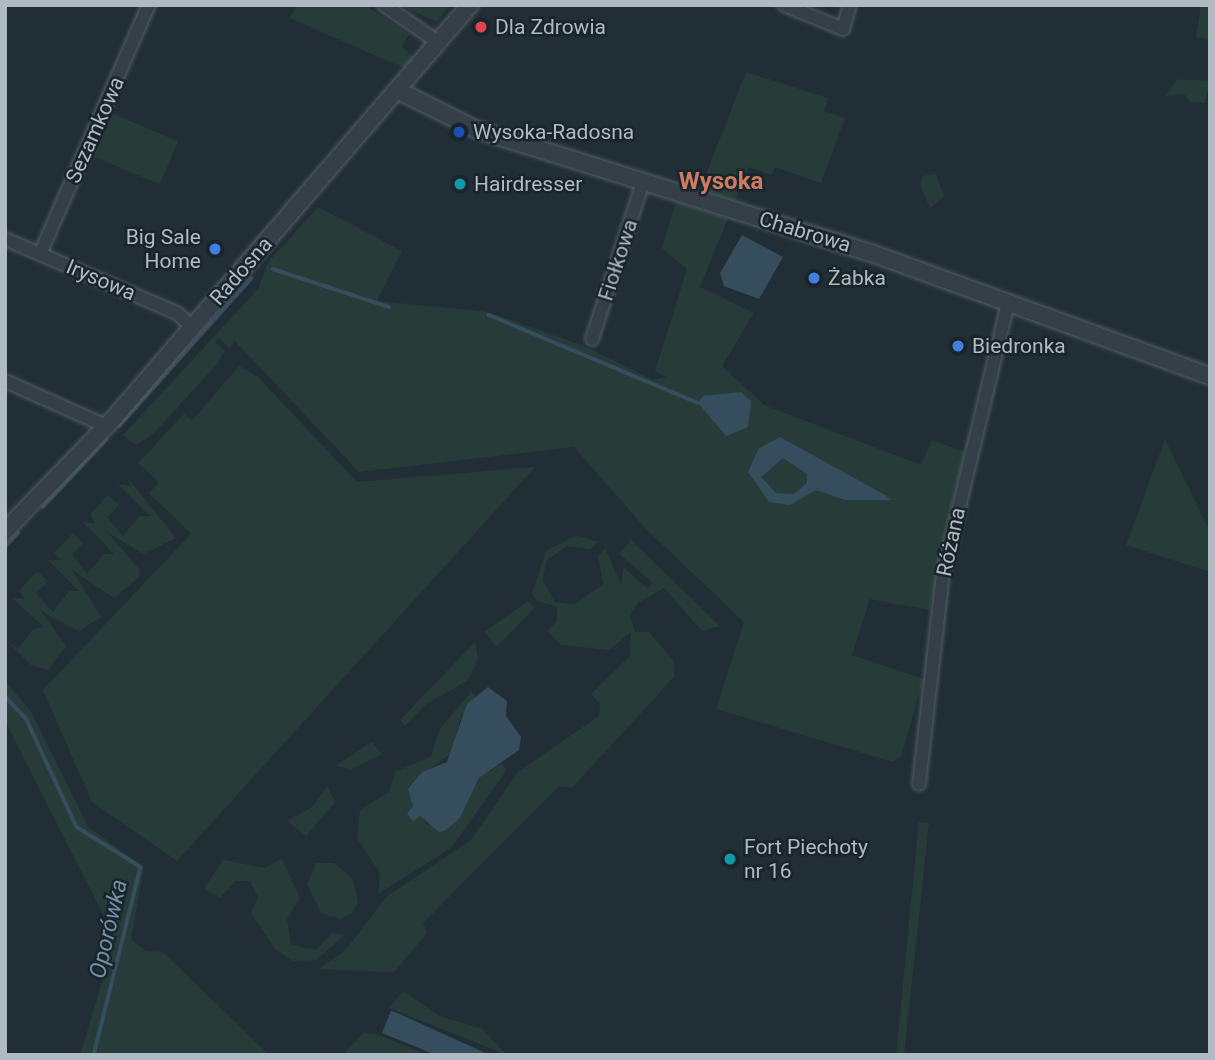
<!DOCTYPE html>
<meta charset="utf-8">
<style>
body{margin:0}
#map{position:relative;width:1215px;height:1060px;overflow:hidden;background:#212e36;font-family:Roboto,sans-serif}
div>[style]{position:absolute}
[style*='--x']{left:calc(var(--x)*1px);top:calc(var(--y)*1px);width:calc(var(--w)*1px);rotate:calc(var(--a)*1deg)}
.green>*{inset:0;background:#273c39;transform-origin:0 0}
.water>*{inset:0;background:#364d5d}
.stream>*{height:3.5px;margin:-1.75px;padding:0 1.75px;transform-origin:1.75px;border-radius:1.75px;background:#364d5d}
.roads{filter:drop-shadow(0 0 2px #525d64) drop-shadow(0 0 2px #525d64)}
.minor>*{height:12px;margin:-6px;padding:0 6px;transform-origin:6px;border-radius:6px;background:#353f47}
.tertiary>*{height:16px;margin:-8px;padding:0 8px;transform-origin:8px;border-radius:8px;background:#353f47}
.dots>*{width:19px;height:19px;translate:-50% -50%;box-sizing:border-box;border:4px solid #1a242b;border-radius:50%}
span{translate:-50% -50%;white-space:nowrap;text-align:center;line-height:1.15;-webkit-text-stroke:5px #1a242b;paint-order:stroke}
.poi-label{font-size:21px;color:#afbac3}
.left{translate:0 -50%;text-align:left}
.right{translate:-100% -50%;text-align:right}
.street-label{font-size:21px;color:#afbac3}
.water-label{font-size:23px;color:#7091a6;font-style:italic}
.quarter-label{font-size:24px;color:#cd7c61;font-weight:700}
.frame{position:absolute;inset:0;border:7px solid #afbac3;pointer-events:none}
</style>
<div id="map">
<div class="green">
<i style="clip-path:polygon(297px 5px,365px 5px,409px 34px,402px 47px,415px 58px,406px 69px,290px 18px)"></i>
<i style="clip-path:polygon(399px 5px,450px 5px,437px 22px)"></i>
<i style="clip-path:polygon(1201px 5px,1210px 5px,1210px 39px,1196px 37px)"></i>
<i style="clip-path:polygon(746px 72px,828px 98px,824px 111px,845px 118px,821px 183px,775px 167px,771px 175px,748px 167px,735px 201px,700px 190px)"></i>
<i style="clip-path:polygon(1178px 79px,1210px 81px,1205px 103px,1190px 102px,1184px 94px,1165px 96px)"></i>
<i style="left:109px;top:112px;width:75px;height:47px;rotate:23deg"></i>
<i style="clip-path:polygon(936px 174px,944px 197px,930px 208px,920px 184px,923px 176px)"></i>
<i style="clip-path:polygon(676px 202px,728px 218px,700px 287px,754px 313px,722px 366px,764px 405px,921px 465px,932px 440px,965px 452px,930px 610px,870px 599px,852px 655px,924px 679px,901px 756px,893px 762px,716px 709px,744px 622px,645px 528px,574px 447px,359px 472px,235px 341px,230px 348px,219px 338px,215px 343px,225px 351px,217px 364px,153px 434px,136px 445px,123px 435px,258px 289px,269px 261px,318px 207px,402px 251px,377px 301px,488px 312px,584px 346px,653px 380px,666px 377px,655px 371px,687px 269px,662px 248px)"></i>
<i style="clip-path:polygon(239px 366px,258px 377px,357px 482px,535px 467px,177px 861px,92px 802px,43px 690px,191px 534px,149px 493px,159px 482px,138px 463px,184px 414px,192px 421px)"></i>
<i style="clip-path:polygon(1165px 439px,1210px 532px,1210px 572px,1126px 545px)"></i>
<i style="clip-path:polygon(127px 477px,176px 538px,143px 554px,107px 532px,140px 570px,138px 578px,114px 598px,72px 570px,101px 617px,79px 631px,41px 611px,66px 646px,48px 670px,31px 665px,5px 639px,18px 649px,33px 629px,44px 627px,12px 598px,25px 599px,19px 591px,37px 571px,48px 581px,36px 593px,53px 612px,69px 591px,79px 591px,48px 560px,61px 560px,54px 553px,73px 533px,83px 543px,72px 555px,87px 574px,104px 554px,114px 554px,83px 522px,96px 524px,90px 515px,108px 495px,119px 505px,107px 517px,123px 536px,139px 516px,150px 516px,118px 484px,131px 486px)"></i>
<i style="clip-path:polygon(576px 535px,598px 542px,590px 549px,567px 546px,546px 561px,543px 580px,555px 602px,574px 605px,603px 584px,598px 556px,605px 548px,621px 584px,623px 567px,648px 589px,653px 583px,619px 554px,631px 540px,720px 626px,702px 631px,664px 588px,638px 603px,630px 615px,635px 632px,649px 632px,673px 660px,674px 677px,572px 788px,559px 786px,423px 923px,427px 933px,394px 972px,318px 969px,345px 951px,386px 897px,471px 840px,518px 772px,599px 716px,600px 704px,591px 694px,630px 656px,631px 632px,609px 650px,561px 645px,547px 631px,557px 621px,557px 607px,537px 601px,532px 593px,546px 551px)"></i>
<i style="clip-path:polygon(528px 601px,535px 607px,497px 647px,484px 632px)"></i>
<i style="clip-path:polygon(475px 642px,478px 659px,468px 680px,425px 705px,405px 726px,400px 720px)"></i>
<i style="clip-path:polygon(5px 681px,30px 710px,88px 827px,144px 867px,131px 940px,146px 951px,163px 952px,269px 1055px,80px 1055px,110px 956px,111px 930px,5px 721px)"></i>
<i style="clip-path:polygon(471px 692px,476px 696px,461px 717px,452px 753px,426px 771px,420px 816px,428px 825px,460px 818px,479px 778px,502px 763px,506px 771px,451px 848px,378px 894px,380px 873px,357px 838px,360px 810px,389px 792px,395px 772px,431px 756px,440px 729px)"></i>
<i style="clip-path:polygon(372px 742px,382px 754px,352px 769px,335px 766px)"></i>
<i style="clip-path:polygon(327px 786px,335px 802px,306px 836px,287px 821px,312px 807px)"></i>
<i style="clip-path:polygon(919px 822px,929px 823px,904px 1055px,896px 1055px)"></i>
<i style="clip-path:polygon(282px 859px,300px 898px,287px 919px,291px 944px,315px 950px,333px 933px,345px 935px,316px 960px,293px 961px,275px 949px,251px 913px,258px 897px,250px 881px,235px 881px,220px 898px,204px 889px,223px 860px,265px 868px)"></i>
<i style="clip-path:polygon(316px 863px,334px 863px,352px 878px,358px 902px,352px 913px,340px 919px,321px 913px,307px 884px)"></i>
<i style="clip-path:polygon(403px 991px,440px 1016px,482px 1029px,507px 1055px,389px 1008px)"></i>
<i style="clip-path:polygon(363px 1033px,376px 1034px,427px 1055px,343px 1055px)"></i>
</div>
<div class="water">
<i style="clip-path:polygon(742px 235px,783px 257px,759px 299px,724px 286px,720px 273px)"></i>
<i style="clip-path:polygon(741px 392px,751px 401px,748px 427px,726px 436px,698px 403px,703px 396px)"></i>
<i style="clip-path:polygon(evenodd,780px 437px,885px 495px,891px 500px,845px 500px,816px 490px,790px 505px,769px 502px,748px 472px,759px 448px,780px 437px,783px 458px,807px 474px,807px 483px,794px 494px,776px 493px,761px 477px,783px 458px)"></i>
<i style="clip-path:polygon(488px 687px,507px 701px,506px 716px,521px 737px,519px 750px,479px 778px,460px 818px,446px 830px,439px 832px,420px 816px,413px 821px,407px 814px,413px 806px,408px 789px,422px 772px,447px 762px,467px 704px)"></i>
<i style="clip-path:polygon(391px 1011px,395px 1012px,490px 1055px,436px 1055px,382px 1033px)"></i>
</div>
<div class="stream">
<i style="--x:273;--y:269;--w:122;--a:18.1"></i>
<i style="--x:489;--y:315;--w:227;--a:22.8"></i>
<i style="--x:119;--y:426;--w:198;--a:-48.1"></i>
<i style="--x:43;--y:507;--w:92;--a:-46.8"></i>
<i style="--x:5;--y:547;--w:19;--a:-47"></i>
<i style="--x:5;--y:696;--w:33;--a:47"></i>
<i style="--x:27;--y:720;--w:118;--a:65"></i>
<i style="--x:77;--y:827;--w:75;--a:32"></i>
<i style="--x:141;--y:867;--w:194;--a:104"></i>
</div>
<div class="roads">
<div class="minor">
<i style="--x:384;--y:5;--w:67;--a:34.6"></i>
<i style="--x:784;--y:5;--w:64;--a:22.1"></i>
<i style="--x:843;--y:29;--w:25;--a:-74"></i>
<i style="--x:5;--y:239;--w:187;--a:23.3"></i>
<i style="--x:177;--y:313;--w:21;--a:43"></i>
<i style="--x:40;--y:254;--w:272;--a:-66.4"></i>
<i style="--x:592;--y:339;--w:165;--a:-72"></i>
<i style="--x:5;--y:381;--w:111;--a:24"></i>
<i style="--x:919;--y:784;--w:211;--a:-83.5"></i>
<i style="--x:943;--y:574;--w:279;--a:-76.5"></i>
</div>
<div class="tertiary">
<i style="--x:401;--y:92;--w:83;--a:26.6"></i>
<i style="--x:475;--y:129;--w:418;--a:17.4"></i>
<i style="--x:874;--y:254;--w:357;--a:20"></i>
<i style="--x:5;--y:531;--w:157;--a:-46"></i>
<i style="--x:114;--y:418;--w:545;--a:-49.24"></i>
</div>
</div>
<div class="dots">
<i style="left:481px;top:27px;background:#e0444e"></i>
<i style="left:459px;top:132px;background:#1a4fb4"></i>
<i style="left:460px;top:184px;background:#0f9aa8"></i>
<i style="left:215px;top:249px;background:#3f7fe0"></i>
<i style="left:814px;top:278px;background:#3f7fe0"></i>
<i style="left:958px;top:346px;background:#3f7fe0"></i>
<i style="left:730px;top:859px;background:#0f9aa8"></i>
</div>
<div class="poi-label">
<span class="left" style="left:495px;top:27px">Dla Zdrowia</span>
<span class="left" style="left:473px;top:132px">Wysoka-Radosna</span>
<span class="left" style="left:474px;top:184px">Hairdresser</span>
<span class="right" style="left:201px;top:249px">Big Sale<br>Home</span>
<span class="left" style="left:828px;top:278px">Żabka</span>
<span class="left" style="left:972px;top:346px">Biedronka</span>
<span class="left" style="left:744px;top:859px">Fort Piechoty<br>nr 16</span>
</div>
<div class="street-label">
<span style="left:95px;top:130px;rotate:-66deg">Sezamkowa</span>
<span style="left:805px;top:232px;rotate:17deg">Chabrowa</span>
<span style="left:618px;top:260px;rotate:-72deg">Fiołkowa</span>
<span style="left:241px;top:271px;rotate:-49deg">Radosna</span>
<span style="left:101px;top:280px;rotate:23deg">Irysowa</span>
<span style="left:951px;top:542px;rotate:-78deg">Różana</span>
</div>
<div class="water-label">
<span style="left:109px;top:929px;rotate:-77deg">Oporówka</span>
</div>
<div class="quarter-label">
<span style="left:721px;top:182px">Wysoka</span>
</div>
<div class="frame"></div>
</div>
